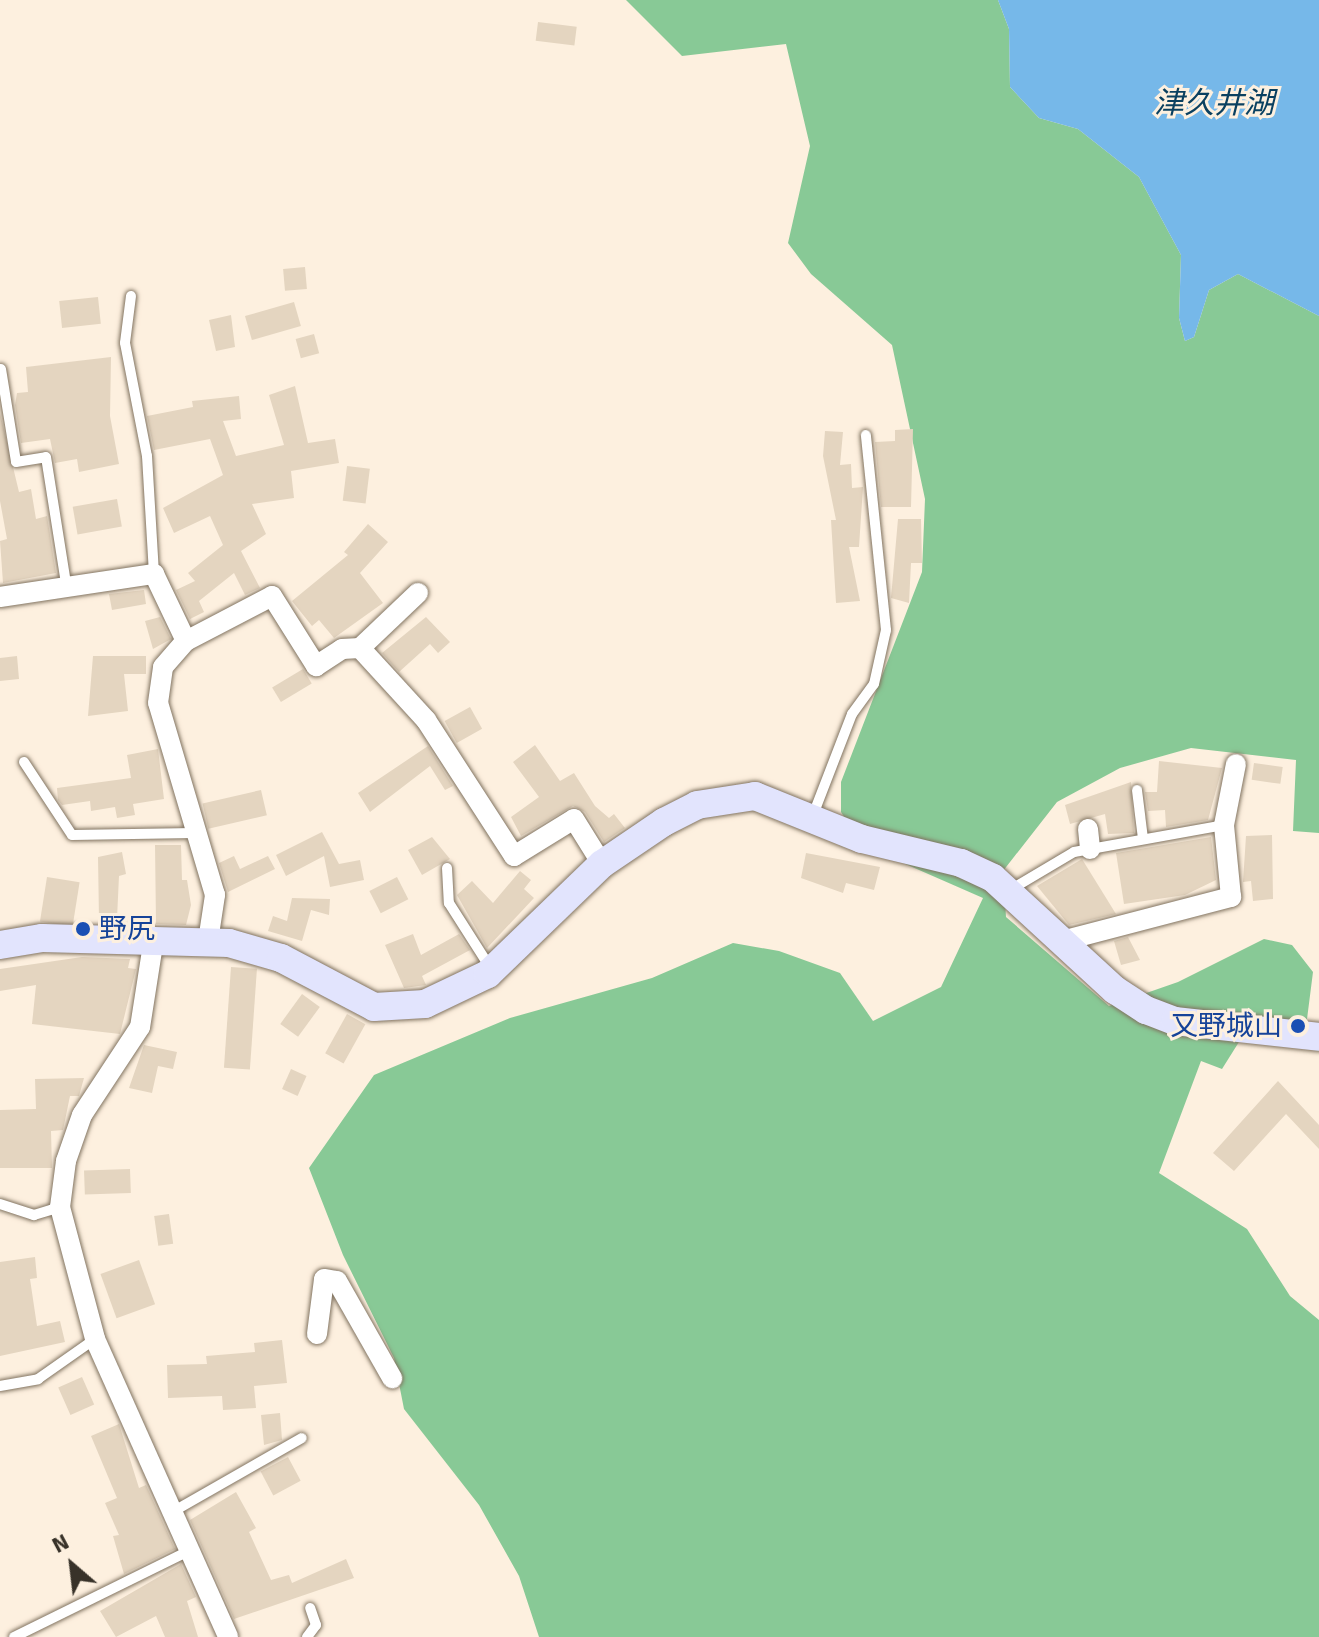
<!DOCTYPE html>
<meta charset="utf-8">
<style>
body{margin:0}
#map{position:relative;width:1319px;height:1637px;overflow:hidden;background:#fdf0df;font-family:Signika,"Noto Sans JP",sans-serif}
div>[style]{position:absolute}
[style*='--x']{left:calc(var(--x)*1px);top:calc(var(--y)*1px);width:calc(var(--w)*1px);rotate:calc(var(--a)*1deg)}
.forest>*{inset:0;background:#88c996}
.water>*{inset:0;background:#76b8e9}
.building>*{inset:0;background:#e4d5c0;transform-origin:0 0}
.roads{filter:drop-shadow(0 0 2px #817360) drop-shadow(0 0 2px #817360)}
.lane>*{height:10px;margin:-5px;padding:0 5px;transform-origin:5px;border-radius:5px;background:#fff}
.street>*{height:20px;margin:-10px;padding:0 10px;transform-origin:10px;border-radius:10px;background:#fff}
.secondary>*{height:28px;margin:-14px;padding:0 14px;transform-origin:14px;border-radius:14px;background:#e2e4fd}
.dots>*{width:22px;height:22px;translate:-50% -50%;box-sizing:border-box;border:4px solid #fdf0df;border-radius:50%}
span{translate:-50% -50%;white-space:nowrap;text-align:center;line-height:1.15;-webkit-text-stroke:6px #fdf0df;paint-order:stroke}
.transit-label{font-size:28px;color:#164399}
.left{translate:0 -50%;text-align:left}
.right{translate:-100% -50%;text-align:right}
.water-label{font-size:30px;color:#0a4060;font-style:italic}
.north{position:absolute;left:32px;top:1525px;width:80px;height:80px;-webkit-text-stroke:6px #fdf0df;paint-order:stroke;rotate:332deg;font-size:22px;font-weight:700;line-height:32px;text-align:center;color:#383229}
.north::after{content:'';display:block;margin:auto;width:28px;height:36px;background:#383229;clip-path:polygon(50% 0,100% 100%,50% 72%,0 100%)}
</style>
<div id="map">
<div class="forest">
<i style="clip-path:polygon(626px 0,998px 0,1009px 29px,1010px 87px,1039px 118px,1078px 129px,1139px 177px,1181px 255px,1179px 318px,1185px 341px,1194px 337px,1209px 290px,1238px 274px,1319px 316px,1319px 833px,1293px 831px,1296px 760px,1191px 748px,1120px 768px,1057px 802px,1003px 871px,1006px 917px,1109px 1006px,1178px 982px,1264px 939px,1292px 945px,1313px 972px,1306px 1027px,1254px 1018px,1222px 1069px,1201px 1061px,1159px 1173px,1247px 1229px,1290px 1296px,1319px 1320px,1319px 1637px,539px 1637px,519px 1576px,479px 1505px,404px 1409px,394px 1358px,343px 1255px,309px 1168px,374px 1075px,510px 1018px,652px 978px,733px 943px,779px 951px,840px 973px,873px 1021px,941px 987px,983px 898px,862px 845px,841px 812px,841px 782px,922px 572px,925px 499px,892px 345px,811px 274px,788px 243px,810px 146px,786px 44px,682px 56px)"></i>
</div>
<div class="water">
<i style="clip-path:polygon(998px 0,1319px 0,1319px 316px,1238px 274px,1209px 290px,1194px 337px,1185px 341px,1179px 318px,1181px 255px,1139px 177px,1078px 129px,1039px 118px,1010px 87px,1009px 29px)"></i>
</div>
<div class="building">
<i style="left:538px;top:22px;width:39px;height:19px;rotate:7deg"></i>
<i style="left:305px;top:267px;width:22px;height:22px;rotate:85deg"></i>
<i style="left:98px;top:297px;width:27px;height:39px;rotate:84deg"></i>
<i style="left:294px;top:302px;width:25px;height:51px;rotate:74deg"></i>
<i style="clip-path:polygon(231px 315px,235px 347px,216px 351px,209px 320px)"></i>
<i style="left:314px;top:334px;width:20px;height:19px;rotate:75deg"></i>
<i style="clip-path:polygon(111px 357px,110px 416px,119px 464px,79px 472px,77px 459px,55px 463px,50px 439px,21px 443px,15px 405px,17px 393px,28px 392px,26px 367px)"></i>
<i style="clip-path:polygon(295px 386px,308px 443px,335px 439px,339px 463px,291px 471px,294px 498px,252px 504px,266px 534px,241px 551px,260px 588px,245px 595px,234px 573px,199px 601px,204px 612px,190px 619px,176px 590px,195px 581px,188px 573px,223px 545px,210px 516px,174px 533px,163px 508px,223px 475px,210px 439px,154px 450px,147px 416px,193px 407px,192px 401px,239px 396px,241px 419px,223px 421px,236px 456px,284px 445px,269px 395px)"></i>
<i style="clip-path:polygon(0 413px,19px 492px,31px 489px,36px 519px,47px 516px,56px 573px,3px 583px,0 541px,7px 539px,0 501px)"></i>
<i style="clip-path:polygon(913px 429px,911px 507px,881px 507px,875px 442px,895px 441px,895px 430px)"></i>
<i style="clip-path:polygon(825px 431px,843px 432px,840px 465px,851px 464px,852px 488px,863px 487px,859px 547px,849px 547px,860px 601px,836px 603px,831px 520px,836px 520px,823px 456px)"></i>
<i style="left:347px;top:466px;width:23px;height:35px;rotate:7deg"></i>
<i style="left:117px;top:499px;width:28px;height:45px;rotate:80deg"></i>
<i style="clip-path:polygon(898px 519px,921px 519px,922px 563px,911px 563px,909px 603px,891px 598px)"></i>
<i style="clip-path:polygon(368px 524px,388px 542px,360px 573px,383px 603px,334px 638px,319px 620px,312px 626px,292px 601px,348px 555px,344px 552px)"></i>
<i style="clip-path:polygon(144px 590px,146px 604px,112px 610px,109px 594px)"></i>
<i style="clip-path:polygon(160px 617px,171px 639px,153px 649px,145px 621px)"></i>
<i style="clip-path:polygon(426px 617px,450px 642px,438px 653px,430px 644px,399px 672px,382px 653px)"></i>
<i style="clip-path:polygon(17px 656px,19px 679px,0 681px,0 658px)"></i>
<i style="clip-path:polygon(93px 656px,146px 656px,146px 674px,124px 674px,128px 711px,88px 716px)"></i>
<i style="left:303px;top:669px;width:17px;height:36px;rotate:59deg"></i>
<i style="left:470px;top:707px;width:25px;height:29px;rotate:61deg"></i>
<i style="clip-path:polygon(535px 745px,560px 781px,574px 773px,595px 806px,609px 818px,614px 814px,625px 828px,604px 842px,585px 812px,573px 806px,521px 836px,511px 817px,539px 797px,513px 762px)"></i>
<i style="clip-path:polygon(428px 746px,453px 786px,445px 790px,430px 766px,370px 812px,358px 793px)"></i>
<i style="clip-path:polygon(158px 749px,164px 799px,133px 804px,135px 815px,117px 818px,115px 807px,91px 811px,90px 801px,62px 805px,58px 800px,57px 788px,131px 778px,127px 755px)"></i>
<i style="clip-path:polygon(1159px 761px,1222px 768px,1208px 820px,1166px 827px,1165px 810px,1148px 811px,1145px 792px,1157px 792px)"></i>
<i style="left:1254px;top:763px;width:29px;height:17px;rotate:8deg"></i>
<i style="clip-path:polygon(1131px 782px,1134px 833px,1108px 834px,1105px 814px,1070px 824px,1065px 805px)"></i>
<i style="left:261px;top:790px;width:26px;height:60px;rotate:77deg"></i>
<i style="clip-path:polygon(322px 832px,339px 864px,360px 860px,364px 880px,330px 887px,324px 856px,286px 876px,276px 855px)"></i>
<i style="clip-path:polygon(1272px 835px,1273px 899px,1253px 901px,1251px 881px,1243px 882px,1246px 836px)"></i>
<i style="clip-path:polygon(432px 837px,450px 859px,422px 875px,408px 850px)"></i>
<i style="clip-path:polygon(1211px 837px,1216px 880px,1185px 895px,1124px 904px,1116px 853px)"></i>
<i style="clip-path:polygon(155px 845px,181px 845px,182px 880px,187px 880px,191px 905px,186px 925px,156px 924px)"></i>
<i style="clip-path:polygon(122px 852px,126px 874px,119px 876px,117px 919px,99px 920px,98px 857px)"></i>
<i style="clip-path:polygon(806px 853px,880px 867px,874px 890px,846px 883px,843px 893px,801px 878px)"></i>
<i style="clip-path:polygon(234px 856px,240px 869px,268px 856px,275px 869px,228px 892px,219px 863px)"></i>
<i style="clip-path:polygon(1082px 859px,1116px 914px,1069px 925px,1037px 886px)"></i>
<i style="clip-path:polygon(520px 871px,531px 880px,524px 889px,534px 898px,487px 948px,457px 895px,472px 881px,493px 903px)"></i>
<i style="left:47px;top:877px;width:33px;height:45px;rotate:9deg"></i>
<i style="left:397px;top:877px;width:25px;height:31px;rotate:63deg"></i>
<i style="clip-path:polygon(292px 898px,330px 899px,329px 915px,311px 910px,302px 941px,268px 931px,273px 916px,287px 921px)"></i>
<i style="clip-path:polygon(413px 934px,421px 955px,459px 934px,470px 950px,422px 976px,426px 985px,404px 988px,385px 945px)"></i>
<i style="clip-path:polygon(1128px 937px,1140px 960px,1121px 965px,1114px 941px)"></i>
<i style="clip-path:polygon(82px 957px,130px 959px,128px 968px,136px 969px,120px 1034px,32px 1024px,36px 985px,0 991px,0 969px)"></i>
<i style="left:231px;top:967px;width:26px;height:101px;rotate:4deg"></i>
<i style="left:302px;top:994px;width:22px;height:37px;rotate:36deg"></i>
<i style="left:347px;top:1014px;width:21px;height:45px;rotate:29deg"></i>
<i style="clip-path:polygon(144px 1045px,177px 1052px,173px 1069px,158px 1066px,152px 1093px,129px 1088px)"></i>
<i style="left:291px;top:1069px;width:17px;height:22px;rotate:24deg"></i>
<i style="clip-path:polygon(84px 1078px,79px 1096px,70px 1096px,63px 1130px,51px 1131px,52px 1168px,0 1168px,0 1110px,36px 1109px,35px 1079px)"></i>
<i style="clip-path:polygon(1278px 1081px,1319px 1125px,1319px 1149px,1286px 1114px,1234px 1171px,1213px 1153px)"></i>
<i style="left:130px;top:1169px;width:24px;height:46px;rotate:88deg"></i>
<i style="left:169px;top:1214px;width:30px;height:15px;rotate:82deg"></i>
<i style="clip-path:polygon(35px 1257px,37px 1278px,30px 1279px,37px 1326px,60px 1321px,65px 1342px,0 1356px,0 1262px)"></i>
<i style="left:139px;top:1260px;width:47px;height:41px;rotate:70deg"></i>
<i style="clip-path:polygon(282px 1340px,287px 1383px,254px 1386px,256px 1408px,223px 1410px,222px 1396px,168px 1398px,167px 1365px,207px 1364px,206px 1356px,255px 1352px,254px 1343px)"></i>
<i style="left:82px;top:1377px;width:30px;height:26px;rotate:66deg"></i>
<i style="clip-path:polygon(280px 1413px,282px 1440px,264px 1445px,261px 1415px)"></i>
<i style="clip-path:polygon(119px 1424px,139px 1488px,146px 1485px,175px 1549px,124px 1574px,113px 1536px,119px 1535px,105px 1503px,117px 1498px,91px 1436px)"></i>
<i style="left:288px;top:1457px;width:27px;height:31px;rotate:62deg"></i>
<i style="clip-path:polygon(236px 1492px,256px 1528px,249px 1532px,271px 1580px,289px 1575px,292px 1583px,346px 1559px,354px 1578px,234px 1619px,190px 1520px)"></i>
<i style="clip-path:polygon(181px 1564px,196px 1597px,187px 1601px,198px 1637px,165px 1637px,156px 1616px,116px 1637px,100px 1611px)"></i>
</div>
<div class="roads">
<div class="lane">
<i style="--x:131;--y:296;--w:47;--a:97.3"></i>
<i style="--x:125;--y:343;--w:115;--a:79"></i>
<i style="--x:147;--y:456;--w:118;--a:86.6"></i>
<i style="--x:1;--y:369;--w:94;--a:80.8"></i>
<i style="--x:16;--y:462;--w:30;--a:-9"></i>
<i style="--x:46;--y:457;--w:128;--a:81"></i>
<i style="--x:24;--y:762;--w:87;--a:56.7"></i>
<i style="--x:72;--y:835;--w:122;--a:-0.9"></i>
<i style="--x:1137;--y:790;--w:49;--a:83"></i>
<i style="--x:813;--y:815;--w:108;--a:-68.9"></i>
<i style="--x:852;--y:714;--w:37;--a:-54"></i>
<i style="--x:874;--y:684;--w:55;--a:-77.5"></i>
<i style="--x:886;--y:630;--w:196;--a:-95.9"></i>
<i style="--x:447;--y:868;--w:35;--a:87"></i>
<i style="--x:449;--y:903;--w:78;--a:57.5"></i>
<i style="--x:1010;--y:890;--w:74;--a:-30.7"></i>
<i style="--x:1074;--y:852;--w:152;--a:-10.2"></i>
<i style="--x:0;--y:1204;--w:36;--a:18"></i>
<i style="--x:34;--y:1215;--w:27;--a:-17"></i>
<i style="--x:0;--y:1386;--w:39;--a:-10"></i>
<i style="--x:38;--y:1379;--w:70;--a:-35.1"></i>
<i style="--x:174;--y:1511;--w:147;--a:-29.7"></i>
<i style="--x:14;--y:1637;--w:197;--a:-26.2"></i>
<i style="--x:307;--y:1637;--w:15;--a:-53"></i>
<i style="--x:316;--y:1625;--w:18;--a:-109"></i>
</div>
<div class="street">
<i style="--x:0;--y:597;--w:156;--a:-8.5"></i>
<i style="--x:154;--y:574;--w:74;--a:64.5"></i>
<i style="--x:360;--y:648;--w:80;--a:-43.5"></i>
<i style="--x:1088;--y:829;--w:20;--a:84"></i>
<i style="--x:154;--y:938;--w:90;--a:98.9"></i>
<i style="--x:140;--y:1027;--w:105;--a:123.4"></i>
<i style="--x:82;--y:1115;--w:49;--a:109.2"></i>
<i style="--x:66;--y:1161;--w:46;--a:97.4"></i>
<i style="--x:60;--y:1207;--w:137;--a:75.1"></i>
<i style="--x:95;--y:1339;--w:326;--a:65.9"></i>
<i style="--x:208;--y:941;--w:47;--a:-81.3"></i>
<i style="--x:215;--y:895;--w:200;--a:-106.5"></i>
<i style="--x:158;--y:703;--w:36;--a:-82"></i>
<i style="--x:163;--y:667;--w:35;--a:-49"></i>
<i style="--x:186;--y:641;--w:97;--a:-27.6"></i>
<i style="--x:272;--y:596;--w:83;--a:57.8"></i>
<i style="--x:316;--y:666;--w:31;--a:-33"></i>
<i style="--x:342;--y:649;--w:18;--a:-3"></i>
<i style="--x:360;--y:648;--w:98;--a:47.5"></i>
<i style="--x:426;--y:720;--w:162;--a:57.1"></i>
<i style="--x:514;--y:856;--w:70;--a:-31.7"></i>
<i style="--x:574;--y:819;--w:53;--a:58.1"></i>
<i style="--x:1062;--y:941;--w:175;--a:-14.6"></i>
<i style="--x:1231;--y:897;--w:72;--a:-95.6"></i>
<i style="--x:1224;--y:825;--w:62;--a:-78.9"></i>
<i style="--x:317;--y:1334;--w:55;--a:-82.7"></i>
<i style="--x:324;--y:1279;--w:13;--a:9"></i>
<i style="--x:337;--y:1281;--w:112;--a:60.4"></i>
</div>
<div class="secondary">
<i style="--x:0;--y:945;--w:43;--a:-9.5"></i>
<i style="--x:42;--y:938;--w:187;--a:1.5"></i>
<i style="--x:229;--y:943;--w:54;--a:16.1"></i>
<i style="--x:281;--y:958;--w:105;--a:27.8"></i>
<i style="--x:374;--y:1007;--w:51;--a:-3.4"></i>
<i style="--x:425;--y:1004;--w:70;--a:-25.5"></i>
<i style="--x:488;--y:974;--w:158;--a:-44"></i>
<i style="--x:602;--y:864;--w:75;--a:-34.1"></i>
<i style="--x:664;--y:822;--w:37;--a:-27"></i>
<i style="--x:697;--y:805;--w:59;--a:-8.8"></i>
<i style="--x:755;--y:796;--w:115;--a:21.9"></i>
<i style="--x:862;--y:839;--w:102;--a:13.6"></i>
<i style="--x:961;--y:863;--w:35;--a:25"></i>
<i style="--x:993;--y:878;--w:166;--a:42.6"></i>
<i style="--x:1115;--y:990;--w:37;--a:33"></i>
<i style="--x:1146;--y:1010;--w:31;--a:21"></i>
<i style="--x:1175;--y:1021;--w:145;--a:6.3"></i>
</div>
</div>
<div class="dots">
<i style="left:83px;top:929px;background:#1a4fb4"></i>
<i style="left:1298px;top:1026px;background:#1a4fb4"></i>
</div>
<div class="transit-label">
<span class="left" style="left:99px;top:929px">野尻</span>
<span class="right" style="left:1282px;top:1026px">又野城山</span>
</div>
<div class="water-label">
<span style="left:1214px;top:104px">津久井湖</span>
</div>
<div class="north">N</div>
</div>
